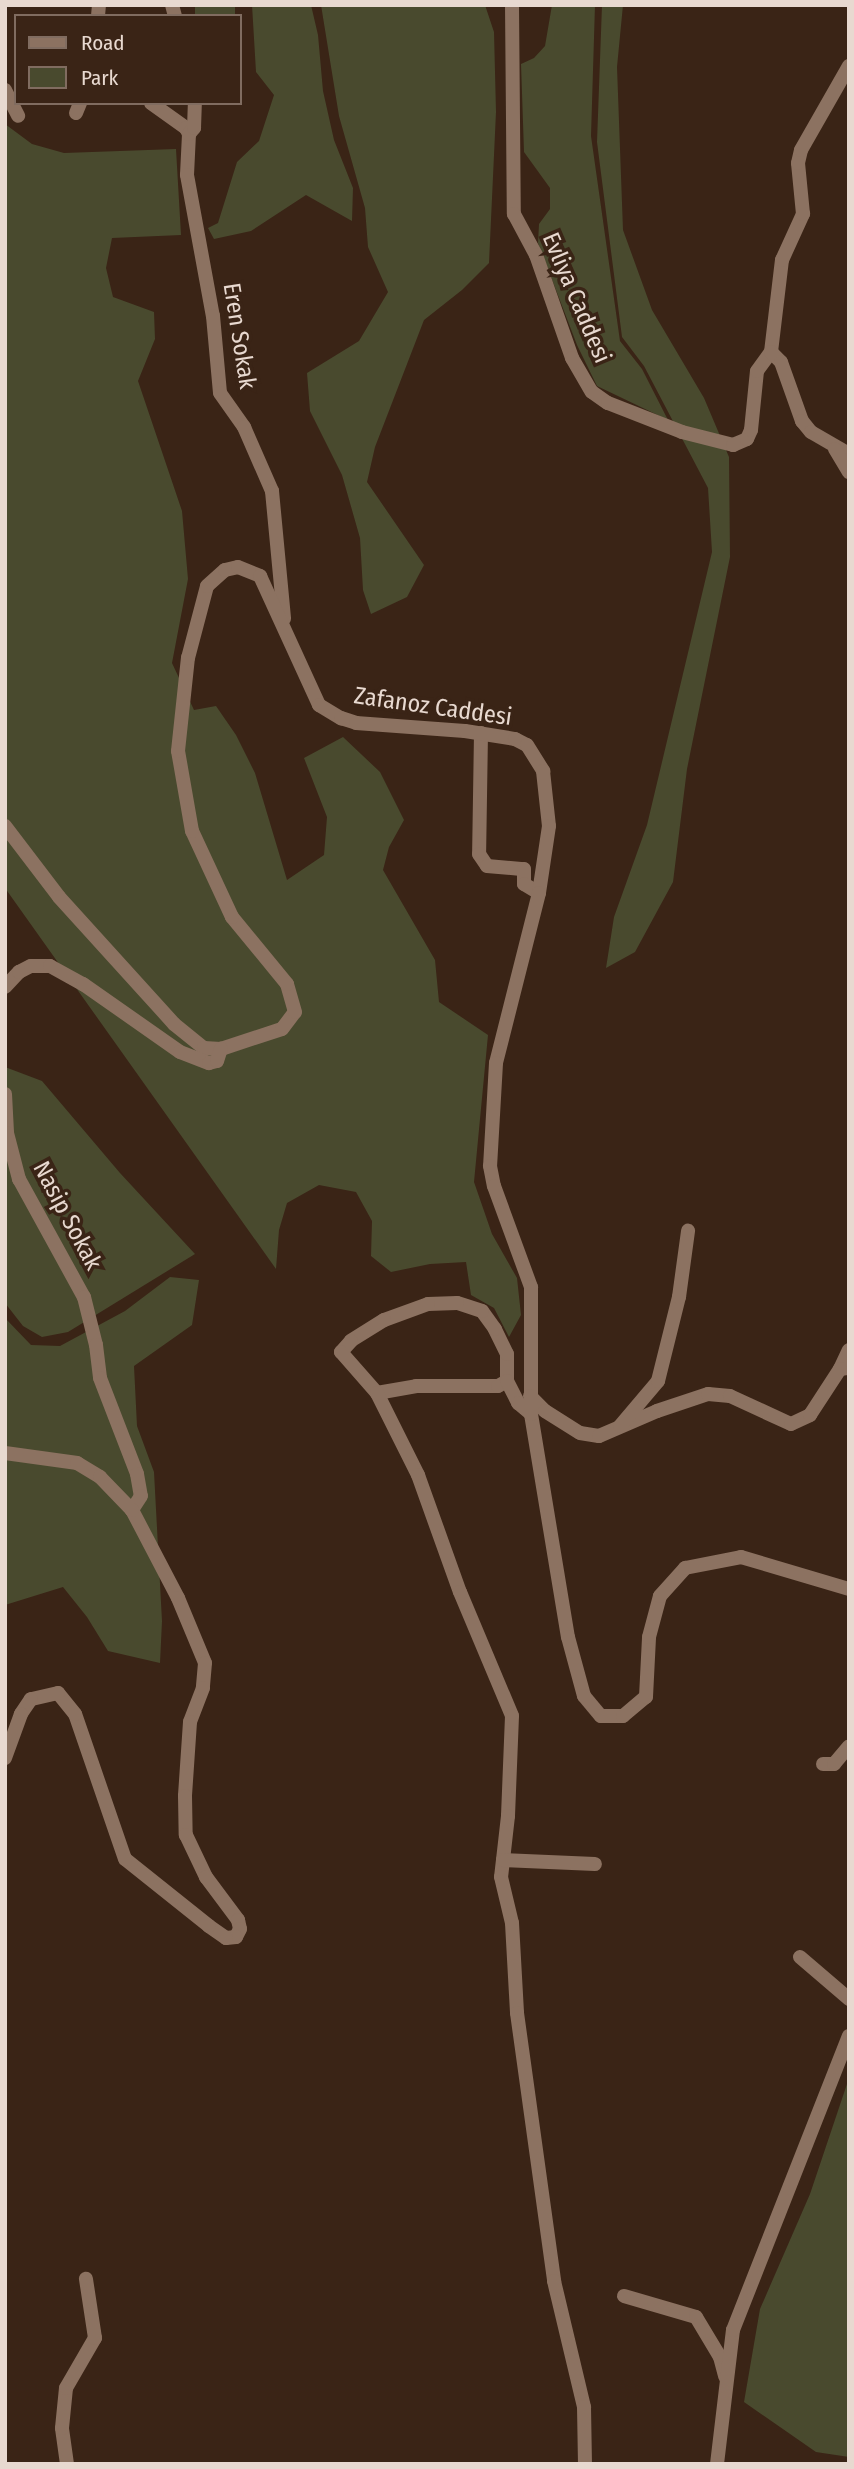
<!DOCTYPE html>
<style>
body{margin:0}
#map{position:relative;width:854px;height:2469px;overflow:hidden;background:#3a2416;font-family:"Fira Sans Condensed",sans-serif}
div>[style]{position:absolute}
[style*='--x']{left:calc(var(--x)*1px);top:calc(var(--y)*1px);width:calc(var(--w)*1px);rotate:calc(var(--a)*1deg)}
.green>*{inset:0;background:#494a2e;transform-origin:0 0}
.minor>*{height:14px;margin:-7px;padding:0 7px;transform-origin:7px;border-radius:7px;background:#8c7261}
span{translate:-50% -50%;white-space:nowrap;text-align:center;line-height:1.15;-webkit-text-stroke:7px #3a2416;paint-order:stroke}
.street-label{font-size:24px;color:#e8d9d0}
.frame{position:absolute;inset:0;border:7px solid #e8d9d0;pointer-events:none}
.legend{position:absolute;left:14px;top:14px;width:228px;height:91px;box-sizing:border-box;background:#3a2416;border:2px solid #806c60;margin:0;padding:9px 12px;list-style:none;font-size:21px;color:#e8d9d0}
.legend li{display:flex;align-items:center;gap:14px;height:35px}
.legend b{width:35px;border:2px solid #806c60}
</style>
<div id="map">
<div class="green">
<i style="left:195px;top:5px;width:40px;height:12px"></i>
<i style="clip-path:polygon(252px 5px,311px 5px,318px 35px,323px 91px,334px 140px,353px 188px,352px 221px,306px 195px,251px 231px,214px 239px,208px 228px,218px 223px,237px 162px,259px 141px,274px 95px,256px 72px)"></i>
<i style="clip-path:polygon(321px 5px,485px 5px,494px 32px,496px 112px,489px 263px,462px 290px,424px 320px,375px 447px,367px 482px,424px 565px,407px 597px,371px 614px,363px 590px,360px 538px,342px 475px,310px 411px,307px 373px,359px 341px,388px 292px,368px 247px,365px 208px,339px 116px)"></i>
<i style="clip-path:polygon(552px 5px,595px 5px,591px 136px,620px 341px,642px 369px,668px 420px,597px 386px,577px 345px,538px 243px,539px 224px,550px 209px,550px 188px,524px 152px,521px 64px,534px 58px,545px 46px)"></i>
<i style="clip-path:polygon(602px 5px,623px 5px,617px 67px,623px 230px,652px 310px,704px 398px,729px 457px,730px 557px,687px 769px,673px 882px,635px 952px,606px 968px,614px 917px,647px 825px,712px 552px,708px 488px,644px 366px,622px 337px,597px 142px)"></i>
<i style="clip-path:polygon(5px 124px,32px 144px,64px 153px,176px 149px,181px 235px,112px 238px,106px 268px,113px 297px,154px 312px,155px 339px,138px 381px,182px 511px,188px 579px,172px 663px,194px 710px,216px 706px,236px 735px,255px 773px,287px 880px,324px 855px,327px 817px,304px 758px,343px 737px,380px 772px,404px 820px,389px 847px,383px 870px,435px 960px,439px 1002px,488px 1035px,474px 1182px,492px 1234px,517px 1278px,521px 1315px,509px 1337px,494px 1308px,471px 1295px,466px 1262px,430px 1264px,391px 1272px,371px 1256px,372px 1221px,356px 1192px,319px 1185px,287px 1203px,279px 1230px,276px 1269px,5px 888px)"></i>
<i style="clip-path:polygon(5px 1067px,42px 1081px,120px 1173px,195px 1254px,68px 1332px,42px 1337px,23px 1326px,5px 1303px)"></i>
<i style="clip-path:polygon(170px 1277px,199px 1280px,192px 1325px,134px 1366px,137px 1426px,154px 1472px,162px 1621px,160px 1663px,108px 1651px,87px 1617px,63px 1587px,5px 1605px,5px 1318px,31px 1345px,60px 1346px,125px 1311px)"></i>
<i style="clip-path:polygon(849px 2078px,849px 2457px,816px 2452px,744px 2402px,760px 2309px,810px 2194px)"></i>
</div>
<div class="minor">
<i style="--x:172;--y:5;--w:11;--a:75"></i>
<i style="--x:512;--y:5;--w:209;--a:89.5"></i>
<i style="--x:514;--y:214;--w:47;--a:61.8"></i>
<i style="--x:536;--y:255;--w:109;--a:70.7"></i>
<i style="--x:572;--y:358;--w:39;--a:60"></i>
<i style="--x:592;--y:392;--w:19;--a:35"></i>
<i style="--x:608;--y:403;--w:79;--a:21.4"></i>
<i style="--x:682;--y:432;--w:53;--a:14.3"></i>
<i style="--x:733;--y:445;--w:15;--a:-23"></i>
<i style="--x:747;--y:439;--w:10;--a:-66"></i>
<i style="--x:751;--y:430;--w:59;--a:-84.2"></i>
<i style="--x:757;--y:371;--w:24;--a:-54"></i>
<i style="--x:98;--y:16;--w:11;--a:-85"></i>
<i style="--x:5;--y:90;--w:29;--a:63"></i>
<i style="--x:151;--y:103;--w:43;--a:35.5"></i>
<i style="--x:186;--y:128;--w:7;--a:63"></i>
<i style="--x:189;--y:134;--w:41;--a:92.8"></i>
<i style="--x:187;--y:175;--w:143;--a:79.6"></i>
<i style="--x:213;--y:316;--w:77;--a:84.8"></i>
<i style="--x:220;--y:393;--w:42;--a:54.8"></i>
<i style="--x:244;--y:427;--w:70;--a:66.4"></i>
<i style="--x:272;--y:491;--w:128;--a:84.6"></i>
<i style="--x:76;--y:113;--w:11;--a:-68"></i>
<i style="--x:189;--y:134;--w:8;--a:-50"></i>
<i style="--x:194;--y:128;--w:25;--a:-88"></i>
<i style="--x:771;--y:352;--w:93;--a:-83.2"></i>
<i style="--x:782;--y:260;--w:51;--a:-65.5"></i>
<i style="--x:803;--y:214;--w:51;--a:-95.6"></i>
<i style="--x:798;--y:163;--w:13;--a:-77"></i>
<i style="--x:801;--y:150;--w:97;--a:-60.3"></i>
<i style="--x:771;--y:352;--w:14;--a:45"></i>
<i style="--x:781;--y:362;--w:63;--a:70.4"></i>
<i style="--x:802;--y:421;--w:14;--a:51"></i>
<i style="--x:811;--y:432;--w:44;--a:30.1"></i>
<i style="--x:835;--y:449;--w:27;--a:59"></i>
<i style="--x:481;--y:733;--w:121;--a:90.9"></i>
<i style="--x:479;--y:854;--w:14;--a:56"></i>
<i style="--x:487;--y:866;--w:37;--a:5"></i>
<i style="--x:524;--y:869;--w:15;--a:90"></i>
<i style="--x:524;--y:884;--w:17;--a:31"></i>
<i style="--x:5;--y:826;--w:89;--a:52.7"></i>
<i style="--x:59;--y:897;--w:171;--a:47.8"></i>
<i style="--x:174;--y:1024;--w:38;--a:39"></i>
<i style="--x:204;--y:1048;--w:17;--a:3"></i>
<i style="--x:221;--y:1049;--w:64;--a:-18.2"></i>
<i style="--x:282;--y:1029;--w:21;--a:-53"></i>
<i style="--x:295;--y:1012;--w:29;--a:-106"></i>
<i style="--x:287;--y:984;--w:87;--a:-129.4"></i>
<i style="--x:232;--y:917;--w:95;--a:-114.9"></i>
<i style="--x:192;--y:831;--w:81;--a:-99.9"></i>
<i style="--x:178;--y:751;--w:94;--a:-83.9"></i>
<i style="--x:188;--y:658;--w:74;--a:-75.2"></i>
<i style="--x:207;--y:586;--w:24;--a:-42"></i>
<i style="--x:225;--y:570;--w:13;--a:-13"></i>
<i style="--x:238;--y:567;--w:24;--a:22"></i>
<i style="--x:260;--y:576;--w:142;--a:65.4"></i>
<i style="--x:319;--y:705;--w:26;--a:31"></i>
<i style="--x:341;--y:718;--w:16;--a:18"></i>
<i style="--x:356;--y:723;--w:109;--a:4.2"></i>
<i style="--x:465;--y:731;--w:51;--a:9.1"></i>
<i style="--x:515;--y:739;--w:13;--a:27"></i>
<i style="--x:527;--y:745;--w:31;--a:58"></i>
<i style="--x:543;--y:771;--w:55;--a:83.8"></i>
<i style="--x:549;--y:826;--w:68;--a:98.5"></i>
<i style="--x:539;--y:893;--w:175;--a:104.2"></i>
<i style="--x:496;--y:1063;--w:103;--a:93.3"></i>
<i style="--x:490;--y:1166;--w:20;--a:79"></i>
<i style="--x:494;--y:1186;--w:108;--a:69.9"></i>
<i style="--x:531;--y:1287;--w:127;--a:90"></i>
<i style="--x:531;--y:1414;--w:226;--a:80.6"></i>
<i style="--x:568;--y:1637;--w:61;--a:74.8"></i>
<i style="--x:584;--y:1696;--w:26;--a:50"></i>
<i style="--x:601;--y:1716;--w:22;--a:0"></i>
<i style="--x:623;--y:1716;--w:30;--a:-40"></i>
<i style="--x:646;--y:1697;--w:60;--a:-87.1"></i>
<i style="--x:649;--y:1637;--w:42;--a:-75"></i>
<i style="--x:660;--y:1596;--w:38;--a:-48"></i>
<i style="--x:685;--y:1568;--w:57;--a:-11.1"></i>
<i style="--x:741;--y:1557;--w:113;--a:16.5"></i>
<i style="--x:5;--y:987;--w:21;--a:-47"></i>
<i style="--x:19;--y:972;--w:13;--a:-27"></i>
<i style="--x:31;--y:966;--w:19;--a:0"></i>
<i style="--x:50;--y:966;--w:38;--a:29"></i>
<i style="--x:83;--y:984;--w:118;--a:35"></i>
<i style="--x:180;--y:1052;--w:31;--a:21"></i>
<i style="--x:209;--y:1063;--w:8;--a:-14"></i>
<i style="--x:217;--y:1061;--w:13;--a:-72"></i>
<i style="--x:5;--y:1094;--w:39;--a:87"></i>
<i style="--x:7;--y:1133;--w:48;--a:75.4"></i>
<i style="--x:19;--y:1179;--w:135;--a:61.2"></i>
<i style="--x:84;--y:1297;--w:49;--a:76"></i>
<i style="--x:96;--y:1345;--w:33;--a:83"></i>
<i style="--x:100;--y:1378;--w:103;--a:68.9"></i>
<i style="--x:137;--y:1474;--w:22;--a:80"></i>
<i style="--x:141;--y:1496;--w:17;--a:123"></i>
<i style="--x:132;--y:1510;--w:99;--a:62.4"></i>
<i style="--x:178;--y:1598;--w:70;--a:67.4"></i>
<i style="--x:205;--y:1663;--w:25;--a:95"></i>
<i style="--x:203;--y:1688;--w:36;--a:111"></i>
<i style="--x:190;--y:1722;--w:74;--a:93.9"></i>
<i style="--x:185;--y:1796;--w:39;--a:89"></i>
<i style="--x:186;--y:1835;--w:47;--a:64.5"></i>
<i style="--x:206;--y:1877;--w:54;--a:53.3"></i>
<i style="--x:238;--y:1920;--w:9;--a:77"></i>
<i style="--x:240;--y:1929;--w:9;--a:117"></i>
<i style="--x:236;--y:1937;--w:10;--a:174"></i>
<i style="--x:226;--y:1938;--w:21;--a:-145"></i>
<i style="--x:209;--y:1926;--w:107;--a:-141.4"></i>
<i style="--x:125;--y:1859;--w:153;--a:-109"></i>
<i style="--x:75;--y:1714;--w:27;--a:-129"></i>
<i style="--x:58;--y:1693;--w:28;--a:167"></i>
<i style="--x:31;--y:1699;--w:18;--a:124"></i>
<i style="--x:21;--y:1714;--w:47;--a:110"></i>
<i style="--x:847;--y:1368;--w:7;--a:172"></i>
<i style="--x:840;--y:1369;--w:21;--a:-65"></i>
<i style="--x:507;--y:1381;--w:27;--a:-90"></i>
<i style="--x:507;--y:1354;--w:28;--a:-116"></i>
<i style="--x:495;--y:1329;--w:22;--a:-126"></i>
<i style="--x:482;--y:1311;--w:26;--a:-162"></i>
<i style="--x:457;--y:1303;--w:29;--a:178"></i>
<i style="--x:428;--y:1304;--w:47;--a:160"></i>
<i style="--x:384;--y:1320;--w:39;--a:148"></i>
<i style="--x:351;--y:1341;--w:15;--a:132"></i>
<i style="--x:341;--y:1352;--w:55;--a:48.7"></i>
<i style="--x:377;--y:1393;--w:40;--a:-10"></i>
<i style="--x:416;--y:1386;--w:82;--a:0"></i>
<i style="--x:498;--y:1386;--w:10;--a:-29"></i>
<i style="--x:507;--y:1381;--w:25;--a:63"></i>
<i style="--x:518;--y:1403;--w:17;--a:40"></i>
<i style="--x:377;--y:1393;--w:92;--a:63.4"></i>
<i style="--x:418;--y:1475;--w:124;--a:70.3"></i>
<i style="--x:460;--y:1592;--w:134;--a:67.2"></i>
<i style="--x:512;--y:1716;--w:100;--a:92.3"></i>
<i style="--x:508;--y:1816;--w:61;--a:96.5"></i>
<i style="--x:501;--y:1877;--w:47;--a:76.6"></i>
<i style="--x:512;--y:1923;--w:90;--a:86.8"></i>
<i style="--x:517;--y:2013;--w:271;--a:82.1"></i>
<i style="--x:554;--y:2281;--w:130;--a:76.6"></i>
<i style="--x:584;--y:2407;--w:57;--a:89"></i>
<i style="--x:530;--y:1396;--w:21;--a:45"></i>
<i style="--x:545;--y:1411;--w:41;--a:32.2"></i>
<i style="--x:580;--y:1433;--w:19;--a:9"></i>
<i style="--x:599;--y:1436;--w:63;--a:-23.3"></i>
<i style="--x:657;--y:1411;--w:54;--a:-18.4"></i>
<i style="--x:708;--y:1394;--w:22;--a:5"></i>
<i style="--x:730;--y:1396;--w:67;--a:24.7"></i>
<i style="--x:791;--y:1424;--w:21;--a:-25"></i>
<i style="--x:810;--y:1415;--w:55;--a:-56.9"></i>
<i style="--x:620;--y:1426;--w:59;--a:-49.8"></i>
<i style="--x:658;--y:1381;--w:87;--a:-76"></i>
<i style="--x:679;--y:1297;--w:67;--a:-82.2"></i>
<i style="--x:5;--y:1453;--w:73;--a:7.9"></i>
<i style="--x:77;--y:1463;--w:27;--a:31"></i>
<i style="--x:100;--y:1477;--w:46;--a:45.9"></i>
<i style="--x:823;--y:1764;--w:11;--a:0"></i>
<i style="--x:834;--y:1764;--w:23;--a:-50"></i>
<i style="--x:503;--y:1860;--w:92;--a:2.5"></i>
<i style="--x:800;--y:1957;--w:65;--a:40.6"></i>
<i style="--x:624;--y:2296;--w:75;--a:16.3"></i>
<i style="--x:696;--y:2317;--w:47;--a:59"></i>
<i style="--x:720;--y:2357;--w:20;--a:75"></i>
<i style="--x:67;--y:2464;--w:36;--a:-98"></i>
<i style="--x:62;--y:2428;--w:40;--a:-84.3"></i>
<i style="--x:66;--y:2388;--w:58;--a:-59.9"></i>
<i style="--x:95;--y:2338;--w:60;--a:-98.7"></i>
<i style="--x:717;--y:2464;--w:135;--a:-83.2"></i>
<i style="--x:733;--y:2330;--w:316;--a:-68.5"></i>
</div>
<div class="street-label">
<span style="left:576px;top:298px;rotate:67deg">Evliya Caddesi</span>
<span style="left:239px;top:336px;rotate:81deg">Eren Sokak</span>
<span style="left:433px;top:707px;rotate:8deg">Zafanoz Caddesi</span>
<span style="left:67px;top:1216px;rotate:62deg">Nasip Sokak</span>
</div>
<div class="frame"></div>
<ul class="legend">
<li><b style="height:9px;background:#8c7261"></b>Road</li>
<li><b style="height:19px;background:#494a2e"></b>Park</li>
</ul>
</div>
